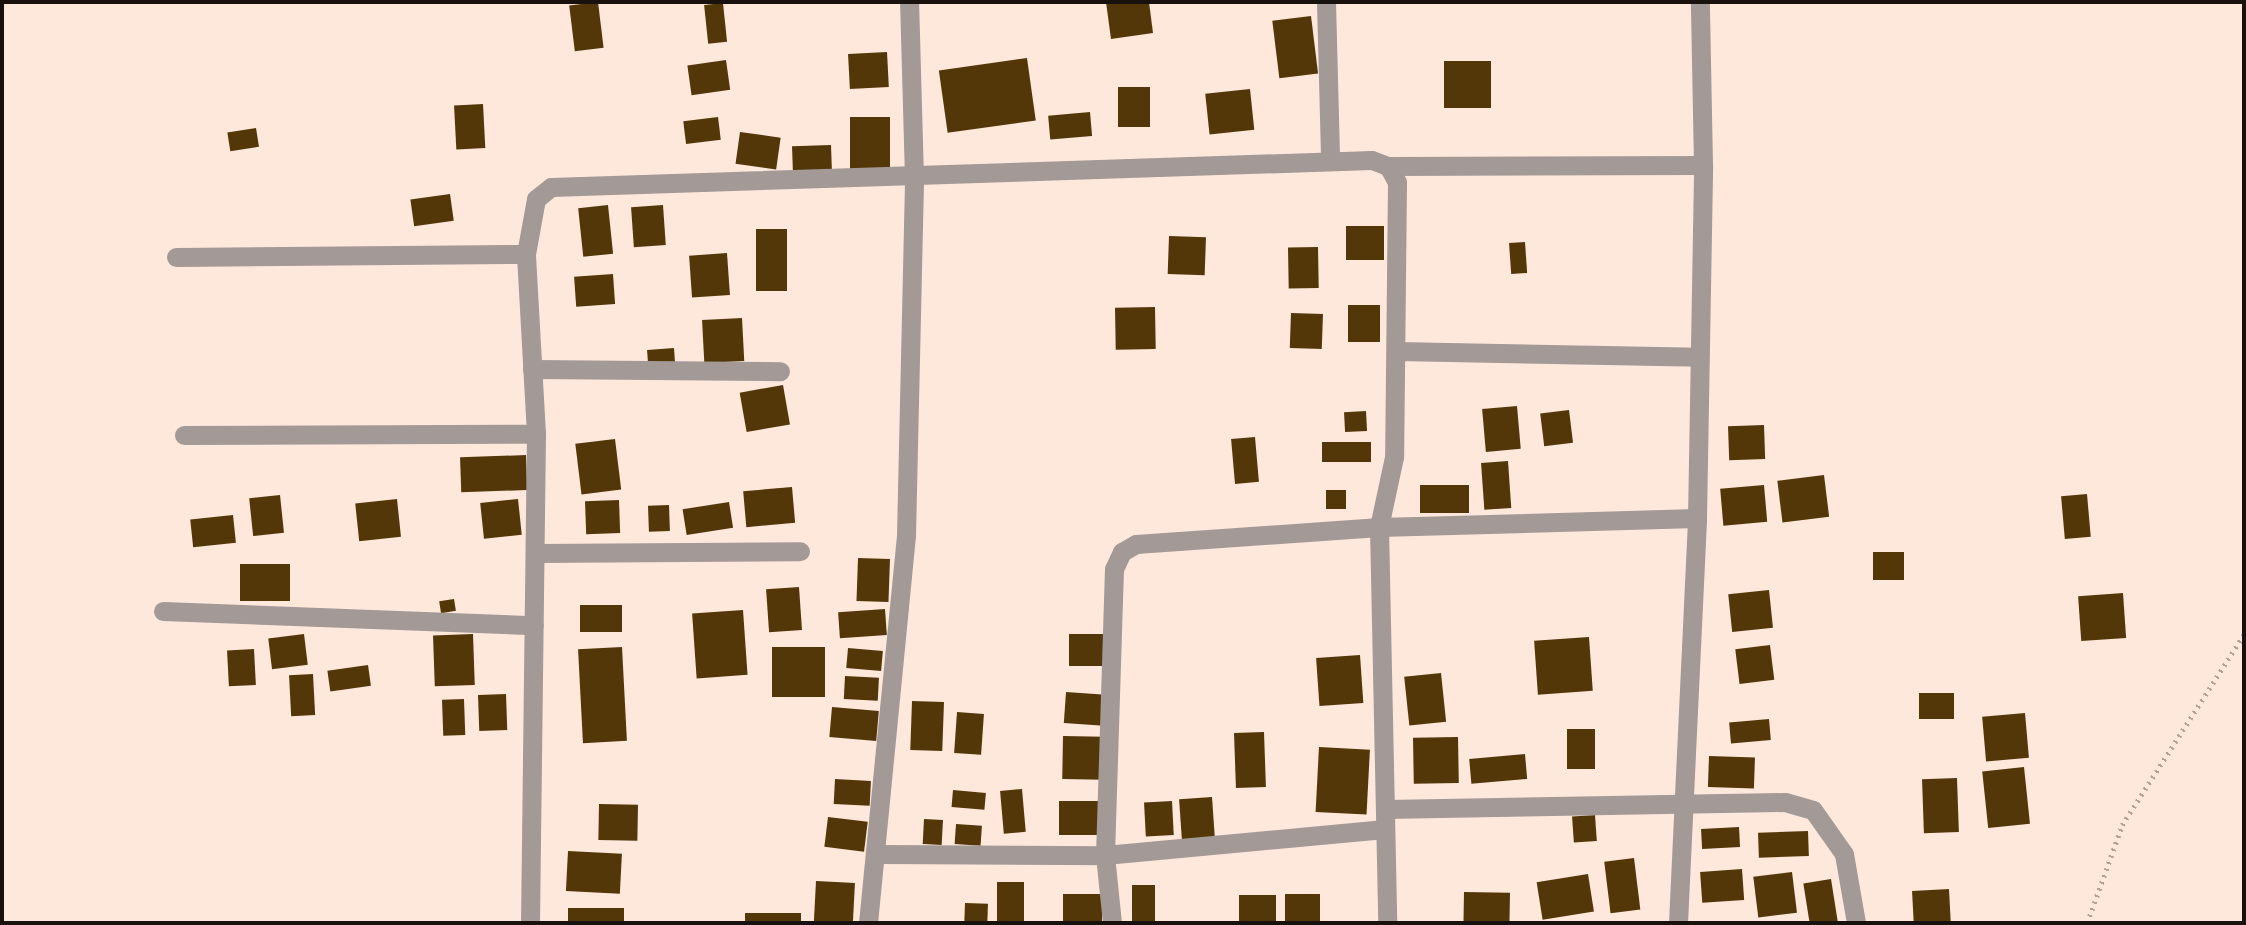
<!DOCTYPE html>
<style>
body{margin:0}
#map{position:relative;width:2246px;height:925px;overflow:hidden;background:#fee8dc;font-family:Signika,sans-serif}
div>[style]{position:absolute}
[style*='--x']{left:calc(var(--x)*1px);top:calc(var(--y)*1px);width:calc(var(--w)*1px);rotate:calc(var(--a)*1deg)}
.building>*{inset:0;background:#543709;transform-origin:0 0}
.path>*{height:4.5px;margin-top:-2.25px;transform-origin:0;background:repeating-linear-gradient(90deg,#b3a198 0 2px,transparent 0 7px)}
.minor>*{height:19px;margin:-9.5px;padding:0 9.5px;transform-origin:9.5px;border-radius:9.5px;background:#a39997}
span{translate:-50% -50%;white-space:nowrap;text-align:center;line-height:1.15;-webkit-text-stroke:7px #fee8dc;paint-order:stroke}
.frame{position:absolute;inset:0;border:4px solid #19110d;pointer-events:none}
</style>
<div id="map">
<div class="building">
<i style="left:598px;top:2px;width:46px;height:29px;rotate:83deg"></i>
<i style="clip-path:polygon(1106px 2px,1149px 2px,1153px 33px,1111px 39px)"></i>
<i style="left:723px;top:3px;width:39px;height:19px;rotate:84deg"></i>
<i style="left:1311px;top:16px;width:58px;height:39px;rotate:83deg"></i>
<i style="left:887px;top:52px;width:35px;height:39px;rotate:87deg"></i>
<i style="left:1027px;top:58px;width:63px;height:89px;rotate:82deg"></i>
<i style="left:726px;top:60px;width:30px;height:39px;rotate:82deg"></i>
<i style="left:1491px;top:61px;width:47px;height:47px;rotate:90deg"></i>
<i style="left:1118px;top:87px;width:32px;height:40px"></i>
<i style="left:1250px;top:89px;width:41px;height:45px;rotate:84deg"></i>
<i style="left:483px;top:104px;width:44px;height:29px;rotate:87deg"></i>
<i style="left:1090px;top:112px;width:24px;height:42px;rotate:85deg"></i>
<i style="left:718px;top:117px;width:23px;height:35px;rotate:83deg"></i>
<i style="left:890px;top:117px;width:56px;height:40px;rotate:90deg"></i>
<i style="left:256px;top:128px;width:19px;height:29px;rotate:81deg"></i>
<i style="left:740px;top:132px;width:41px;height:32px;rotate:8deg"></i>
<i style="left:831px;top:145px;width:28px;height:39px;rotate:88deg"></i>
<i style="left:450px;top:194px;width:27px;height:40px;rotate:82deg"></i>
<i style="left:608px;top:205px;width:49px;height:30px;rotate:84deg"></i>
<i style="left:663px;top:205px;width:40px;height:32px;rotate:86deg"></i>
<i style="left:1346px;top:226px;width:38px;height:34px"></i>
<i style="left:756px;top:229px;width:31px;height:62px"></i>
<i style="left:1169px;top:236px;width:37px;height:38px;rotate:2deg"></i>
<i style="left:1525px;top:242px;width:31px;height:16px;rotate:86deg"></i>
<i style="left:1318px;top:247px;width:41px;height:30px;rotate:89deg"></i>
<i style="left:727px;top:253px;width:42px;height:38px;rotate:86deg"></i>
<i style="left:613px;top:274px;width:30px;height:39px;rotate:86deg"></i>
<i style="left:1348px;top:305px;width:32px;height:37px"></i>
<i style="left:1155px;top:307px;width:42px;height:40px;rotate:89deg"></i>
<i style="left:1291px;top:313px;width:32px;height:35px;rotate:2deg"></i>
<i style="left:742px;top:318px;width:43px;height:40px;rotate:87deg"></i>
<i style="left:674px;top:348px;width:14px;height:27px;rotate:86deg"></i>
<i style="left:783px;top:385px;width:40px;height:44px;rotate:80deg"></i>
<i style="left:1517px;top:406px;width:43px;height:35px;rotate:85deg"></i>
<i style="left:1569px;top:410px;width:33px;height:29px;rotate:83deg"></i>
<i style="left:1366px;top:411px;width:20px;height:22px;rotate:87deg"></i>
<i style="left:1764px;top:425px;width:34px;height:36px;rotate:88deg"></i>
<i style="left:1255px;top:437px;width:45px;height:24px;rotate:85deg"></i>
<i style="left:615px;top:439px;width:51px;height:40px;rotate:83deg"></i>
<i style="left:1371px;top:442px;width:20px;height:49px;rotate:90deg"></i>
<i style="left:526px;top:455px;width:35px;height:66px;rotate:88deg"></i>
<i style="left:1508px;top:461px;width:47px;height:27px;rotate:86deg"></i>
<i style="left:1824px;top:475px;width:42px;height:47px;rotate:83deg"></i>
<i style="left:1469px;top:485px;width:28px;height:49px;rotate:90deg"></i>
<i style="left:1764px;top:485px;width:37px;height:44px;rotate:85deg"></i>
<i style="left:792px;top:487px;width:36px;height:49px;rotate:85deg"></i>
<i style="left:1326px;top:490px;width:20px;height:19px"></i>
<i style="left:2087px;top:494px;width:43px;height:26px;rotate:85deg"></i>
<i style="left:280px;top:495px;width:38px;height:31px;rotate:84deg"></i>
<i style="left:397px;top:499px;width:38px;height:42px;rotate:84deg"></i>
<i style="left:518px;top:499px;width:36px;height:38px;rotate:84deg"></i>
<i style="left:619px;top:500px;width:33px;height:34px;rotate:88deg"></i>
<i style="left:729px;top:502px;width:26px;height:47px;rotate:81deg"></i>
<i style="left:669px;top:505px;width:26px;height:21px;rotate:88deg"></i>
<i style="left:233px;top:515px;width:28px;height:43px;rotate:84deg"></i>
<i style="left:1873px;top:552px;width:31px;height:28px"></i>
<i style="left:858px;top:558px;width:32px;height:43px;rotate:2deg"></i>
<i style="left:240px;top:564px;width:50px;height:37px"></i>
<i style="left:799px;top:587px;width:43px;height:33px;rotate:86deg"></i>
<i style="left:1769px;top:590px;width:38px;height:41px;rotate:84deg"></i>
<i style="left:2123px;top:593px;width:45px;height:45px;rotate:86deg"></i>
<i style="left:454px;top:599px;width:12px;height:15px;rotate:81deg"></i>
<i style="left:622px;top:605px;width:27px;height:42px;rotate:90deg"></i>
<i style="left:885px;top:609px;width:26px;height:47px;rotate:86deg"></i>
<i style="left:743px;top:610px;width:65px;height:51px;rotate:86deg"></i>
<i style="left:304px;top:634px;width:31px;height:36px;rotate:83deg"></i>
<i style="left:473px;top:634px;width:51px;height:40px;rotate:88deg"></i>
<i style="left:1069px;top:634px;width:38px;height:32px"></i>
<i style="left:1589px;top:637px;width:54px;height:55px;rotate:86deg"></i>
<i style="left:1770px;top:645px;width:35px;height:35px;rotate:83deg"></i>
<i style="left:622px;top:647px;width:94px;height:44px;rotate:87deg"></i>
<i style="left:772px;top:647px;width:53px;height:50px"></i>
<i style="left:848px;top:648px;width:35px;height:20px;rotate:5deg"></i>
<i style="left:254px;top:649px;width:36px;height:27px;rotate:87deg"></i>
<i style="left:1360px;top:655px;width:48px;height:44px;rotate:86deg"></i>
<i style="left:368px;top:665px;width:21px;height:41px;rotate:82deg"></i>
<i style="left:1441px;top:673px;width:49px;height:37px;rotate:84deg"></i>
<i style="left:313px;top:674px;width:41px;height:24px;rotate:87deg"></i>
<i style="left:845px;top:676px;width:34px;height:23px;rotate:3deg"></i>
<i style="left:1066px;top:692px;width:40px;height:31px;rotate:4deg"></i>
<i style="left:1919px;top:693px;width:35px;height:26px"></i>
<i style="left:506px;top:694px;width:36px;height:28px;rotate:88deg"></i>
<i style="left:464px;top:699px;width:36px;height:22px;rotate:88deg"></i>
<i style="left:912px;top:701px;width:32px;height:49px;rotate:2deg"></i>
<i style="left:832px;top:707px;width:47px;height:30px;rotate:5deg"></i>
<i style="left:957px;top:712px;width:27px;height:41px;rotate:4deg"></i>
<i style="left:2025px;top:713px;width:45px;height:43px;rotate:85deg"></i>
<i style="left:1769px;top:719px;width:21px;height:40px;rotate:85deg"></i>
<i style="left:1567px;top:729px;width:28px;height:40px"></i>
<i style="left:1264px;top:732px;width:55px;height:30px;rotate:88deg"></i>
<i style="left:1063px;top:736px;width:41px;height:43px;rotate:1deg"></i>
<i style="left:1458px;top:737px;width:46px;height:45px;rotate:89deg"></i>
<i style="left:1319px;top:747px;width:51px;height:65px;rotate:3deg"></i>
<i style="left:1525px;top:754px;width:25px;height:56px;rotate:85deg"></i>
<i style="left:1709px;top:756px;width:46px;height:31px;rotate:2deg"></i>
<i style="left:2024px;top:767px;width:57px;height:42px;rotate:84deg"></i>
<i style="left:1957px;top:778px;width:54px;height:35px;rotate:88deg"></i>
<i style="left:835px;top:779px;width:36px;height:25px;rotate:3deg"></i>
<i style="left:1022px;top:789px;width:43px;height:22px;rotate:85deg"></i>
<i style="left:953px;top:790px;width:33px;height:17px;rotate:5deg"></i>
<i style="left:1212px;top:797px;width:44px;height:33px;rotate:86deg"></i>
<i style="left:1103px;top:801px;width:34px;height:44px;rotate:90deg"></i>
<i style="left:1172px;top:801px;width:34px;height:28px;rotate:87deg"></i>
<i style="left:599px;top:804px;width:39px;height:36px;rotate:1deg"></i>
<i style="left:1595px;top:815px;width:26px;height:23px;rotate:86deg"></i>
<i style="left:828px;top:817px;width:40px;height:30px;rotate:7deg"></i>
<i style="left:924px;top:819px;width:19px;height:25px;rotate:3deg"></i>
<i style="left:956px;top:824px;width:26px;height:20px;rotate:4deg"></i>
<i style="left:1739px;top:827px;width:20px;height:38px;rotate:87deg"></i>
<i style="left:1808px;top:831px;width:25px;height:50px;rotate:88deg"></i>
<i style="left:568px;top:851px;width:54px;height:40px;rotate:3deg"></i>
<i style="left:1634px;top:858px;width:52px;height:30px;rotate:83deg"></i>
<i style="left:1742px;top:869px;width:31px;height:42px;rotate:86deg"></i>
<i style="left:1792px;top:872px;width:41px;height:39px;rotate:83deg"></i>
<i style="left:1588px;top:874px;width:38px;height:52px;rotate:81deg"></i>
<i style="left:1831px;top:879px;width:45px;height:28px;rotate:81deg"></i>
<i style="left:816px;top:881px;width:39px;height:42px;rotate:3deg"></i>
<i style="left:997px;top:882px;width:27px;height:41px"></i>
<i style="left:1132px;top:885px;width:23px;height:38px"></i>
<i style="left:1949px;top:889px;width:34px;height:37px;rotate:87deg"></i>
<i style="left:1464px;top:892px;width:46px;height:31px;rotate:1deg"></i>
<i style="left:1063px;top:894px;width:39px;height:29px"></i>
<i style="left:1285px;top:894px;width:35px;height:29px"></i>
<i style="left:1239px;top:895px;width:37px;height:28px"></i>
<i style="left:965px;top:903px;width:23px;height:20px;rotate:2deg"></i>
<i style="left:568px;top:908px;width:56px;height:15px"></i>
<i style="left:745px;top:913px;width:56px;height:10px"></i>
</div>
<div class="path">
<i style="--x:2087;--y:923;--w:104;--a:-70.3"></i>
<i style="--x:2122;--y:825;--w:227;--a:-57.4"></i>
</div>
<div class="minor">
<i style="--x:1326;--y:2;--w:158;--a:88.5"></i>
<i style="--x:1388;--y:166;--w:315;--a:-0.2"></i>
<i style="--x:176;--y:257;--w:350;--a:-0.5"></i>
<i style="--x:1396;--y:351;--w:303;--a:1.1"></i>
<i style="--x:532;--y:369;--w:248;--a:0.5"></i>
<i style="--x:184;--y:435;--w:352;--a:-0.2"></i>
<i style="--x:535;--y:553;--w:265;--a:-0.4"></i>
<i style="--x:163;--y:611;--w:371;--a:2.2"></i>
<i style="--x:1385;--y:809;--w:400;--a:-1"></i>
<i style="--x:1785;--y:802;--w:29;--a:16"></i>
<i style="--x:1813;--y:810;--w:54;--a:54.8"></i>
<i style="--x:1844;--y:854;--w:70;--a:80.1"></i>
<i style="--x:878;--y:854;--w:227;--a:0.3"></i>
<i style="--x:1105;--y:855;--w:281;--a:-5.3"></i>
<i style="--x:530;--y:923;--w:489;--a:-89.3"></i>
<i style="--x:536;--y:434;--w:180;--a:-93.2"></i>
<i style="--x:526;--y:254;--w:56;--a:-79.7"></i>
<i style="--x:536;--y:199;--w:19;--a:-39"></i>
<i style="--x:551;--y:187;--w:821;--a:-1.88"></i>
<i style="--x:1372;--y:160;--w:17;--a:21"></i>
<i style="--x:1388;--y:166;--w:18;--a:61"></i>
<i style="--x:1397;--y:182;--w:275;--a:90.6"></i>
<i style="--x:1394;--y:457;--w:72;--a:102.1"></i>
<i style="--x:1379;--y:527;--w:396;--a:88.8"></i>
<i style="--x:868;--y:923;--w:390;--a:-84.4"></i>
<i style="--x:906;--y:535;--w:357;--a:-88.7"></i>
<i style="--x:914;--y:178;--w:176;--a:-91.6"></i>
<i style="--x:1112;--y:923;--w:68;--a:-95.9"></i>
<i style="--x:1105;--y:855;--w:286;--a:-88.2"></i>
<i style="--x:1114;--y:569;--w:19;--a:-65"></i>
<i style="--x:1122;--y:552;--w:16;--a:-30"></i>
<i style="--x:1136;--y:544;--w:244;--a:-4"></i>
<i style="--x:1379;--y:527;--w:318;--a:-1.6"></i>
<i style="--x:1678;--y:923;--w:405;--a:-87.3"></i>
<i style="--x:1697;--y:518;--w:353;--a:-89"></i>
<i style="--x:1703;--y:165;--w:163;--a:-91.1"></i>
</div>
<div class="frame"></div>
</div>
